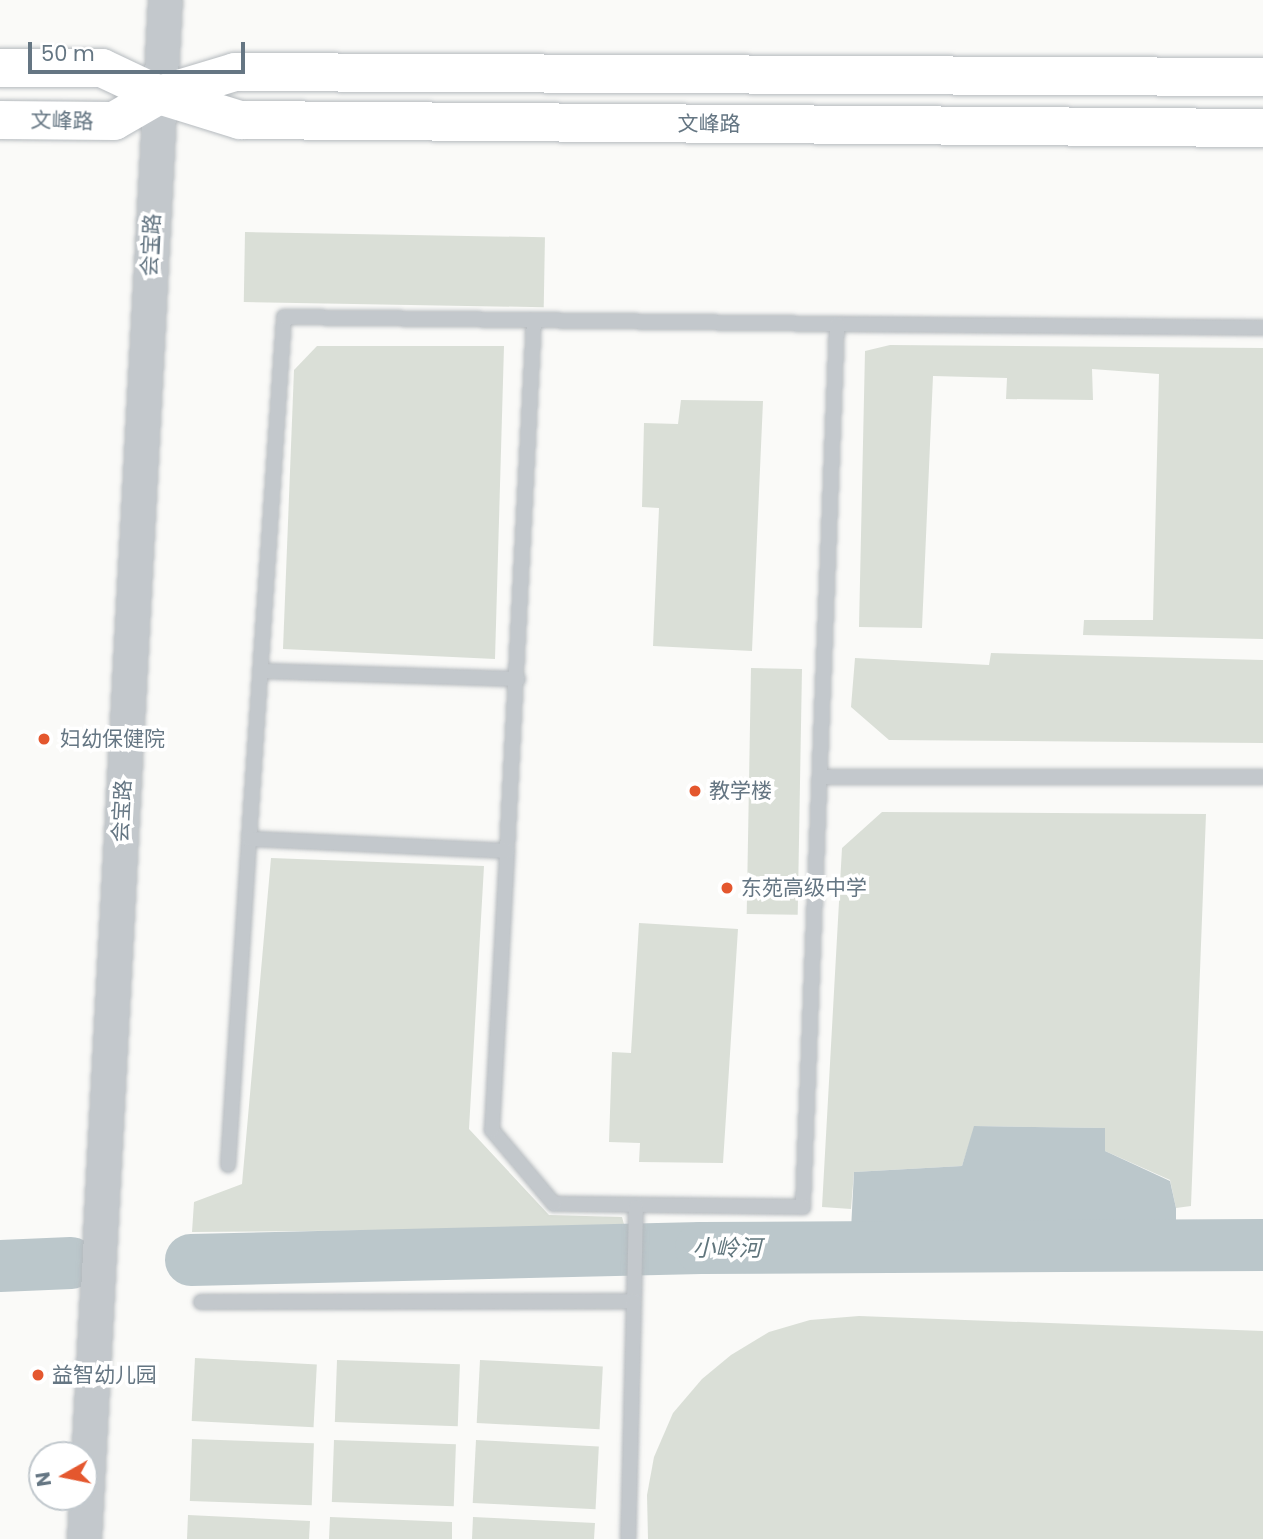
<!DOCTYPE html>
<meta charset="utf-8">
<style>
body{margin:0}
#map{position:relative;width:1263px;height:1539px;overflow:hidden;background:#fafaf8;font-family:Poppins,"Noto Sans SC",sans-serif}
div>[style]{position:absolute}
[style*='--x']{left:calc(var(--x)*1px);top:calc(var(--y)*1px);width:calc(var(--w)*1px);rotate:calc(var(--a)*1deg)}
.green>*{inset:0;background:#dadfd7;transform-origin:0 0}
.water>*{inset:0;background:#bbc7cb}
.river>*{height:52px;margin:-26px;padding:0 26px;transform-origin:26px;border-radius:26px;background:#bbc7cb}
.roads{filter:drop-shadow(0 0 2px #b5babe) drop-shadow(0 0 2px #b5babe)}
.service>*{height:14px;margin:-7px;padding:0 7px;transform-origin:7px;border-radius:7px;background:#c3c8cc}
.tertiary>*{height:33px;margin:-16.5px;padding:0 16.5px;transform-origin:16.5px;border-radius:16.5px;background:#c3c8cc}
.primary>*{height:38px;margin:-19px;padding:0 19px;transform-origin:19px;border-radius:19px;background:#fff}
.dots>*{width:19px;height:19px;translate:-50% -50%;box-sizing:border-box;border:4px solid #fff;border-radius:50%}
span{translate:-50% -50%;white-space:nowrap;text-align:center;line-height:1.15;-webkit-text-stroke:7px #fff;paint-order:stroke}
.street-label{font-size:21px;color:#657683}
.poi-label{font-size:21px;color:#657683}
.left{translate:0 -50%;text-align:left}
.water-label{font-size:23px;color:#60757c;font-style:italic}
.north{position:absolute;left:28px;top:1441px;width:70px;height:70px;box-sizing:border-box;background:#fff;border:2px solid #c1c8cd;border-radius:50%;rotate:261deg;font-size:19px;font-weight:700;line-height:28px;text-align:center;color:#657683}
.north::after{content:'';display:block;margin:auto;width:24px;height:32px;background:#e4572e;clip-path:polygon(50% 0,100% 100%,50% 72%,0 100%)}
.scale{position:absolute;left:28px;top:42px;width:217px;height:32px;box-sizing:border-box;border:4px solid #657683;border-top:0;padding-left:9px;font-size:21px;line-height:24px;white-space:nowrap;color:#657683;-webkit-text-stroke:5px #fff;paint-order:stroke}
</style>
<div id="map">
<div class="green">
<i style="left:245px;top:232px;width:300px;height:70px;rotate:1deg"></i>
<i style="clip-path:polygon(890px 345px,1263px 348px,1263px 639px,1083px 635px,1084px 620px,1153px 620px,1159px 374px,1092px 369px,1093px 400px,1006px 399px,1007px 378px,933px 376px,922px 628px,859px 627px,865px 351px)"></i>
<i style="clip-path:polygon(317px 346px,504px 346px,495px 659px,283px 649px,294px 370px)"></i>
<i style="clip-path:polygon(681px 400px,763px 401px,752px 651px,653px 646px,659px 508px,642px 507px,644px 423px,678px 424px)"></i>
<i style="clip-path:polygon(991px 653px,1263px 660px,1263px 743px,889px 740px,851px 707px,855px 658px,989px 665px)"></i>
<i style="left:751px;top:668px;width:51px;height:246px;rotate:1deg"></i>
<i style="clip-path:polygon(882px 812px,1206px 814px,1191px 1206px,1176px 1208px,1170px 1180px,1105px 1151px,1105px 1128px,975px 1126px,962px 1166px,854px 1172px,851px 1209px,822px 1207px,842px 848px)"></i>
<i style="clip-path:polygon(271px 858px,484px 866px,469px 1129px,549px 1215px,622px 1217px,625px 1228px,192px 1232px,194px 1202px,242px 1184px)"></i>
<i style="clip-path:polygon(639px 923px,738px 929px,723px 1163px,639px 1162px,640px 1143px,609px 1142px,612px 1052px,631px 1053px)"></i>
<i style="clip-path:polygon(859px 1316px,1263px 1331px,1263px 1539px,648px 1539px,647px 1495px,654px 1457px,673px 1413px,702px 1379px,731px 1355px,769px 1332px,810px 1320px)"></i>
<i style="left:195px;top:1358px;width:122px;height:63px;rotate:3deg"></i>
<i style="left:337px;top:1360px;width:123px;height:62px;rotate:2deg"></i>
<i style="left:480px;top:1360px;width:123px;height:63px;rotate:3deg"></i>
<i style="left:192px;top:1439px;width:122px;height:62px;rotate:2deg"></i>
<i style="left:334px;top:1440px;width:122px;height:62px;rotate:2deg"></i>
<i style="left:476px;top:1440px;width:123px;height:63px;rotate:3deg"></i>
<i style="clip-path:polygon(188px 1515px,310px 1521px,309px 1539px,187px 1539px)"></i>
<i style="clip-path:polygon(330px 1517px,452px 1522px,452px 1539px,329px 1539px)"></i>
<i style="clip-path:polygon(473px 1517px,595px 1523px,594px 1539px,472px 1539px)"></i>
</div>
<div class="water">
<i style="clip-path:polygon(974px 1126px,1105px 1128px,1105px 1151px,1170px 1181px,1176px 1208px,1176px 1246px,850px 1249px,854px 1172px,962px 1166px)"></i>
</div>
<div class="river">
<i style="--x:191;--y:1260;--w:510;--a:-1.35"></i>
<i style="--x:701;--y:1248;--w:562;--a:-0.31"></i>
<i style="--x:0;--y:1266;--w:71;--a:-2.4"></i>
</div>
<div class="roads">
<div class="service">
<i style="--x:837;--y:324;--w:426;--a:0.5"></i>
<i style="--x:261;--y:671;--w:257;--a:1.8"></i>
<i style="--x:820;--y:777;--w:443;--a:0"></i>
<i style="--x:507;--y:851;--w:532;--a:-87.09"></i>
<i style="--x:228;--y:1165;--w:327;--a:-86.3"></i>
<i style="--x:249;--y:839;--w:523;--a:-86.16"></i>
<i style="--x:284;--y:317;--w:553;--a:0.73"></i>
<i style="--x:837;--y:324;--w:884;--a:92.21"></i>
<i style="--x:803;--y:1207;--w:249;--a:-179.3"></i>
<i style="--x:554;--y:1204;--w:97;--a:-130"></i>
<i style="--x:492;--y:1130;--w:279;--a:-86.9"></i>
<i style="--x:507;--y:851;--w:258;--a:-177.3"></i>
<i style="--x:634;--y:1301;--w:94;--a:-88.8"></i>
<i style="--x:201;--y:1302;--w:433;--a:-0.1"></i>
<i style="--x:634;--y:1301;--w:238;--a:91.4"></i>
</div>
<div class="tertiary">
<i style="--x:84;--y:1539;--w:1541;--a:-86.99"></i>
</div>
<div class="primary">
<i style="--x:0;--y:68;--w:102;--a:0"></i>
<i style="--x:102;--y:68;--w:63;--a:25.3"></i>
<i style="--x:159;--y:95;--w:79;--a:-16.8"></i>
<i style="--x:235;--y:72;--w:1028;--a:0.28"></i>
<i style="--x:0;--y:120;--w:114;--a:0.5"></i>
<i style="--x:114;--y:121;--w:52;--a:-30"></i>
<i style="--x:159;--y:95;--w:85;--a:17.2"></i>
<i style="--x:240;--y:120;--w:1023;--a:0.45"></i>
</div>
</div>
<div class="dots">
<i style="left:44px;top:739px;background:#e4572e"></i>
<i style="left:695px;top:791px;background:#e4572e"></i>
<i style="left:727px;top:888px;background:#e4572e"></i>
<i style="left:38px;top:1375px;background:#e4572e"></i>
</div>
<div class="street-label">
<span style="left:62px;top:121px;rotate:1deg">文峰路</span>
<span style="left:709px;top:124px">文峰路</span>
<span style="left:151px;top:245px;rotate:-87deg">会宝路</span>
<span style="left:122px;top:811px;rotate:-87deg">会宝路</span>
</div>
<div class="poi-label">
<span class="left" style="left:60px;top:739px">妇幼保健院</span>
<span class="left" style="left:709px;top:791px">教学楼</span>
<span class="left" style="left:741px;top:888px">东苑高级中学</span>
<span class="left" style="left:52px;top:1375px">益智幼儿园</span>
</div>
<div class="water-label">
<span style="left:727px;top:1248px">小岭河</span>
</div>
<div class="north">N</div>
<div class="scale">50 m</div>
</div>
